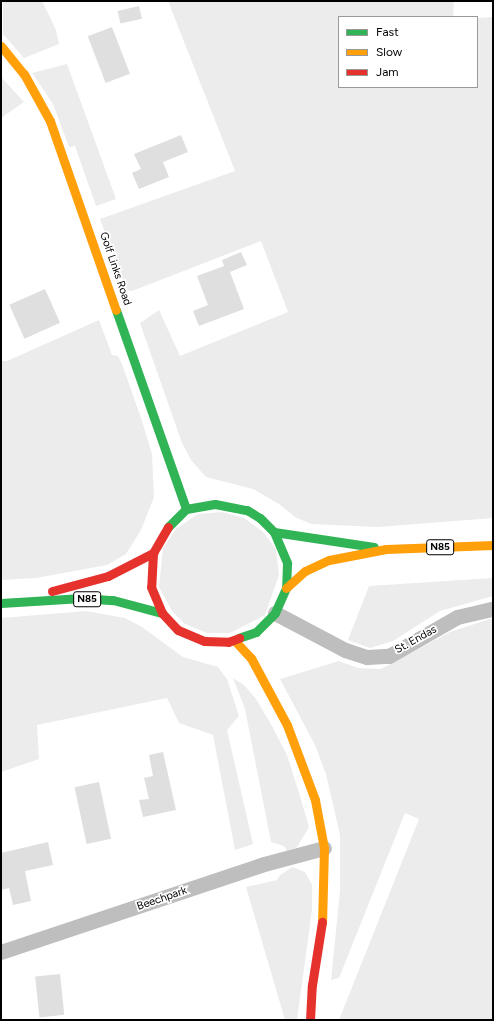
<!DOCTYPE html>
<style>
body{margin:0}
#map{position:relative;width:494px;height:1021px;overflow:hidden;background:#fff;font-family:Figtree,sans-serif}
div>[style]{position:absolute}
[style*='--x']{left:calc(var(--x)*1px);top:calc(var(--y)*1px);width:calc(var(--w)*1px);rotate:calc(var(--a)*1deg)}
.green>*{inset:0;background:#ececec}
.building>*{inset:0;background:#dfdfdf;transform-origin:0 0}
.street>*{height:15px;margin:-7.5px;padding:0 7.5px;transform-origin:7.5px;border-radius:7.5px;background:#bebebe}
.fast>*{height:9px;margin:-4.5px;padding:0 4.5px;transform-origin:4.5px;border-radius:4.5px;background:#30b455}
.slow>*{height:9px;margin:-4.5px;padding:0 4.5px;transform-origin:4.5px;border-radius:4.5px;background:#ff9f0a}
.jam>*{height:9px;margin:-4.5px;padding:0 4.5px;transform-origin:4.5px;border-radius:4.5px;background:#e5322d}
span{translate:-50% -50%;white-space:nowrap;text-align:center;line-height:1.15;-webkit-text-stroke:3.5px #fff;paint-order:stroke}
.shield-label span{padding:1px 3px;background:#fff;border:1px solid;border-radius:3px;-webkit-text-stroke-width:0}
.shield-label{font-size:10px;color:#000;font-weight:700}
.street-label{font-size:11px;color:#000}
.frame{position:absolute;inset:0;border:2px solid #000;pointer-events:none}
.legend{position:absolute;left:338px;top:16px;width:140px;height:72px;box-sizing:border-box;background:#fff;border:1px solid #999;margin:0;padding:5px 7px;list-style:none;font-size:12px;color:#000}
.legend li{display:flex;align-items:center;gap:8px;height:20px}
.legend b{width:20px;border:1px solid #999}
</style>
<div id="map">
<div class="green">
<i style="clip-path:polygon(3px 1px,42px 1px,56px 30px,59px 44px,24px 58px,3px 34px)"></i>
<i style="clip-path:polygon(168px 1px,454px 1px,453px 17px,339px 17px,339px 87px,477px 87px,477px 18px,493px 17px,493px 518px,378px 527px,311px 524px,295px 517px,279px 504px,253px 489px,206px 477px,191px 460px,182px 443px,140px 323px,159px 310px,180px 356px,288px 312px,261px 241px,132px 291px,126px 290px,100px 219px,235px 171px)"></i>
<i style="clip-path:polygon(67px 64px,116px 199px,96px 206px,75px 146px,69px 147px,53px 104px,32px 73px)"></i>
<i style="clip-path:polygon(1px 77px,24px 102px,1px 118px)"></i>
<i style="clip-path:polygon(99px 320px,112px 355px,118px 356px,122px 364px,141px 418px,152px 454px,154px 497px,141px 530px,126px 554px,107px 565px,36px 578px,1px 580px,1px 361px,7px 361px)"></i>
<i style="clip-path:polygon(222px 512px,244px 518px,263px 532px,276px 549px,279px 575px,265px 615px,230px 633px,207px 633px,185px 624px,172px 611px,159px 587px,163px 548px,176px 529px,198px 514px)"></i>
<i style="clip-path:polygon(493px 578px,493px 596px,440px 611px,393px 641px,370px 648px,348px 640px,369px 586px)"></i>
<i style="clip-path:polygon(86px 611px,125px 618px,142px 627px,183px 657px,218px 667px,227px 679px,239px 716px,227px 730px,253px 844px,235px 850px,213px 735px,179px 723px,167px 698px,37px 725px,39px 759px,1px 772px,1px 618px)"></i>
<i style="clip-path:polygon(493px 618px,493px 1020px,339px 1020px,419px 819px,405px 813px,339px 978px,331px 980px,340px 891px,340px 835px,326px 774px,315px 745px,280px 679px,339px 661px,358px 668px,381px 669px,450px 632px)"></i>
<i style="clip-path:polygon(233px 678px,244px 685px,256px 699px,272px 726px,287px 755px,300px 796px,309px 827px,297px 847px,287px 851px,284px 846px,271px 842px,245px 709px)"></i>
<i style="clip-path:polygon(292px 867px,305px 872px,312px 885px,312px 910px,297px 1020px,285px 1020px,246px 887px,277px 880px,279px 876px)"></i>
</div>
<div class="building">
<i style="left:139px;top:6px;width:13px;height:22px;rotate:77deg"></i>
<i style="left:112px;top:27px;width:50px;height:26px;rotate:69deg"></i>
<i style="clip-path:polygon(181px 135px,188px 152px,163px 162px,169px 177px,139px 189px,132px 173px,141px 169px,134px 154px)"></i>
<i style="clip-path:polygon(241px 252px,247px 265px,230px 272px,244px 309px,199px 326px,193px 311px,208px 305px,197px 276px,224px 266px,222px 260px)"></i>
<i style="left:45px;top:289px;width:37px;height:39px;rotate:66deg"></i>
<i style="clip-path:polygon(163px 752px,176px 810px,143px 817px,139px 800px,149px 799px,144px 778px,153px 776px,149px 755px)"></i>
<i style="left:99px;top:782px;width:58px;height:25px;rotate:78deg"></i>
<i style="clip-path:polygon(48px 842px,53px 865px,25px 871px,31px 901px,13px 905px,9px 888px,1px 890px,1px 853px)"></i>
<i style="left:60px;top:974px;width:41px;height:25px;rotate:84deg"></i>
</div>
<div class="street">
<i style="--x:275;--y:613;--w:79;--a:27.9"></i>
<i style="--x:345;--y:650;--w:23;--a:18"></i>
<i style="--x:367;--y:657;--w:22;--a:-3"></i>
<i style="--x:389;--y:656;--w:78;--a:-29.8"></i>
<i style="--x:457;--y:617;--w:37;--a:-13"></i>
<i style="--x:1;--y:952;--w:277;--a:-18.5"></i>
<i style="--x:264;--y:864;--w:62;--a:-14.9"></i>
</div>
<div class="fast">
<i style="--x:116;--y:310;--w:211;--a:70.6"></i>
<i style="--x:215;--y:504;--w:33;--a:11"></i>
<i style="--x:247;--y:510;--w:15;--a:32"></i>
<i style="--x:260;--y:518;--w:20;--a:45"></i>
<i style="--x:274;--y:532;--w:34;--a:67"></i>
<i style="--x:287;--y:563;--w:25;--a:92"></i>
<i style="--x:286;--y:588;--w:27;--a:114"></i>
<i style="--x:275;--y:613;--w:27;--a:135"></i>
<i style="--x:256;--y:632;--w:18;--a:161"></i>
<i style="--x:168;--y:527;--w:25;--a:-45"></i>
<i style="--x:186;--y:509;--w:29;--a:-10"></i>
<i style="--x:274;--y:532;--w:101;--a:8.5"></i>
<i style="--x:1;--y:603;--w:81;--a:-3.5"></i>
<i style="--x:82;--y:598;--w:31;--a:4"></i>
<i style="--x:113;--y:600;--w:51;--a:14.9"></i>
</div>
<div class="slow">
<i style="--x:1;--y:46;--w:36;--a:51"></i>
<i style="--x:24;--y:74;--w:54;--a:61"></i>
<i style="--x:50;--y:121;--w:200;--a:70.8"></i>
<i style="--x:286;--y:588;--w:25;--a:-42"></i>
<i style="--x:305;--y:571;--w:26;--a:-25"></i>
<i style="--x:329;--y:560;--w:58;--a:-10.9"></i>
<i style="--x:386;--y:549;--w:107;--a:-2.1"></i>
<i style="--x:235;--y:641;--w:23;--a:47"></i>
<i style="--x:251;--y:658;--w:76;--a:61.8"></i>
<i style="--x:287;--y:725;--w:80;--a:69.5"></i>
<i style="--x:315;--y:800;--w:49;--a:79.4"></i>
<i style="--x:324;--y:848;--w:74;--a:91.5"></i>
</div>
<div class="jam">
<i style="--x:168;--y:527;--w:30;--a:120"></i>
<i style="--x:153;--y:553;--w:34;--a:93"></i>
<i style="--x:151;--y:587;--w:28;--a:67"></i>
<i style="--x:162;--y:613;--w:23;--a:47"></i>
<i style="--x:178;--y:630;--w:28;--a:23"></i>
<i style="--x:204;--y:641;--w:24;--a:2"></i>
<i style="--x:228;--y:642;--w:12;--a:-20"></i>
<i style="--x:52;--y:591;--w:58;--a:-15"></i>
<i style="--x:108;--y:576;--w:51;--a:-27.1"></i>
<i style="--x:310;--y:1020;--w:35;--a:-87"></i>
<i style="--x:312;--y:985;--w:64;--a:-81"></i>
</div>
<div class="shield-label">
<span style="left:440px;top:547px">N85</span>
<span style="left:87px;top:599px">N85</span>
</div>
<div class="street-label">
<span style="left:115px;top:269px;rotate:71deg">Golf Links Road</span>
<span style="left:416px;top:640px;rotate:-29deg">St. Endas</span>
<span style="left:162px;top:899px;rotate:-19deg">Beechpark</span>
</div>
<div class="frame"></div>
<ul class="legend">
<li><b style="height:5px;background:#30b455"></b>Fast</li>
<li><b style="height:5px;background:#ff9f0a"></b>Slow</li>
<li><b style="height:5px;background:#e5322d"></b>Jam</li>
</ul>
</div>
